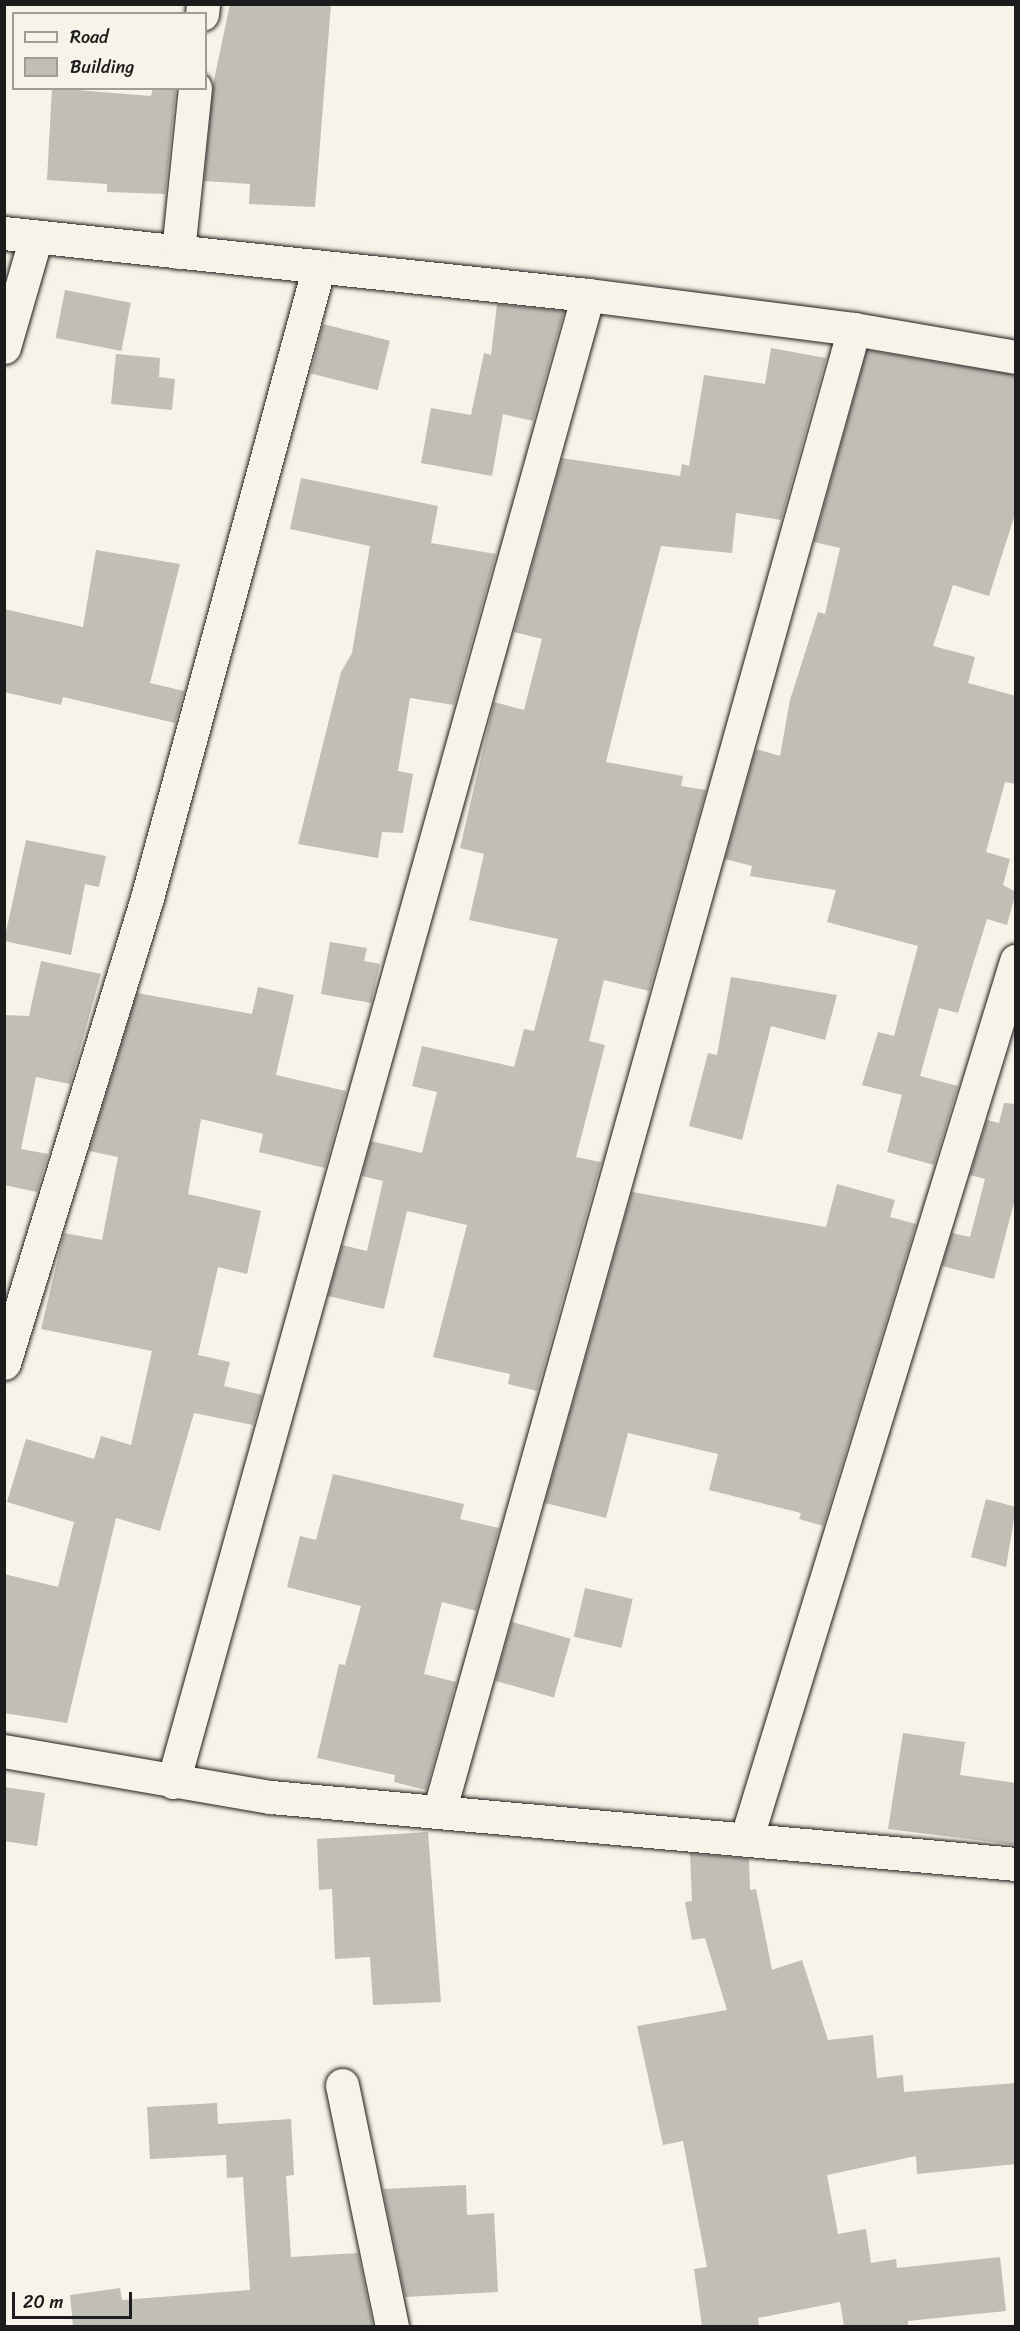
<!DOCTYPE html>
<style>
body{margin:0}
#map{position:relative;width:1020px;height:2331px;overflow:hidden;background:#f7f3e8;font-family:Sriracha,sans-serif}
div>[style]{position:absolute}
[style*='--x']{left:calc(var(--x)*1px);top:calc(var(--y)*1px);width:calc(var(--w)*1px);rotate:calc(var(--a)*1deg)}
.building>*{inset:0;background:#c0beb5;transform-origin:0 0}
.roads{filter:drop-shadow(0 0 2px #1c1c1c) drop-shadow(0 0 2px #1c1c1c)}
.minor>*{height:33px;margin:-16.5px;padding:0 16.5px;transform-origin:16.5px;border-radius:16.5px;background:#f7f3e8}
span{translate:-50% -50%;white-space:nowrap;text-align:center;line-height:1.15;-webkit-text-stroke:5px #f7f3e8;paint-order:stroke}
.frame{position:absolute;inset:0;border:6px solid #1c1c1c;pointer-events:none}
.legend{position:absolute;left:12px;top:12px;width:195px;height:78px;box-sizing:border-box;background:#f7f3e8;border:2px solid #9f9d96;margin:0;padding:8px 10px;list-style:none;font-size:18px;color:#1c1c1c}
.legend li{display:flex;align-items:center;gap:12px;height:30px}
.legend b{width:30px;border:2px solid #9f9d96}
.scale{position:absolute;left:12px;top:2292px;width:120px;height:27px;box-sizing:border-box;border:3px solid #1c1c1c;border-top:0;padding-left:8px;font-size:18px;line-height:21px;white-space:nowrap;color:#1c1c1c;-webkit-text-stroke:4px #f7f3e8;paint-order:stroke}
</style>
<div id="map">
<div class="building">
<i style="clip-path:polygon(230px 4px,331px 4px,315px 207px,249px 204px,250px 184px,204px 181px,213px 85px)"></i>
<i style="clip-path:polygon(52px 88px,151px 96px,153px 88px,176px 88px,165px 194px,107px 192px,107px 184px,47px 180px)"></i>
<i style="left:65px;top:290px;width:67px;height:49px;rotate:11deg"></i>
<i style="clip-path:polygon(497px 304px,564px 311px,533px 421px,503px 414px,492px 476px,421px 463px,431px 408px,471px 415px,484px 353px,491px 355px)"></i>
<i style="left:323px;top:324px;width:69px;height:51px;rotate:14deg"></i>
<i style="clip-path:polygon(771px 348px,826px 358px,781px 520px,736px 513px,732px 553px,661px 546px,638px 633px,606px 762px,683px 776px,681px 786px,706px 790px,649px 991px,604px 980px,589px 1041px,605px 1045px,576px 1157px,601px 1162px,537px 1391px,508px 1384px,510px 1374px,433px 1357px,467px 1225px,407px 1211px,384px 1309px,328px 1296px,342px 1245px,367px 1251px,383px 1181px,362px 1176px,371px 1141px,422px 1153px,437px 1092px,412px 1086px,422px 1046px,514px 1067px,524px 1029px,534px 1031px,558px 939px,469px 920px,484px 854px,460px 848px,494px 702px,524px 710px,542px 639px,514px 632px,562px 458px,680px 476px,682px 464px,689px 466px,704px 375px,765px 384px)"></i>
<i style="clip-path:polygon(867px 350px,1016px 375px,1016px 511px,989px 596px,953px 585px,933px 646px,975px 657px,968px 683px,1016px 696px,1016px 784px,1005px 782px,986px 852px,1010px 859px,1003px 885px,1016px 892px,1007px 925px,987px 919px,958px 1013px,939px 1008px,920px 1076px,958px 1086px,934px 1165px,887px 1152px,902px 1095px,862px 1085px,878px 1032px,894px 1036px,918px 946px,827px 922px,836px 890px,750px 876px,752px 866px,725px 859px,756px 749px,780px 756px,790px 700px,818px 612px,825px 614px,840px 548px,814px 542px)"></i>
<i style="clip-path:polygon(116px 354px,160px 358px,159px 377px,175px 379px,172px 410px,111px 404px)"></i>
<i style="clip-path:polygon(301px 478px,438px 506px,431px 543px,496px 554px,454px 705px,410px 698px,398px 771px,413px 774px,403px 833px,382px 832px,378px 858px,298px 844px,341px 672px,352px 653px,370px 546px,290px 529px)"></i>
<i style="clip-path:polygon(96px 550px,180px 564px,150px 683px,184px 691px,175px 723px,63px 697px,61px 705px,4px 692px,4px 609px,83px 627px)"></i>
<i style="clip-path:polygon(26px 840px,106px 856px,99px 887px,85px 884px,71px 955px,4px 941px)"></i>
<i style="clip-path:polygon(330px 942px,367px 948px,364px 961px,380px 964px,371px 1003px,321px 994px)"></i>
<i style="clip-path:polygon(41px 961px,101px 974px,70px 1084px,36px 1077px,21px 1149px,48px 1154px,37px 1192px,4px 1185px,4px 1015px,29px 1016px)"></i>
<i style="clip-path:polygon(731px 977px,837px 995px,825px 1040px,771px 1026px,742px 1140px,689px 1126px,708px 1053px,717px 1055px)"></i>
<i style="clip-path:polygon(258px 987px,294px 995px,276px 1075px,346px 1091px,325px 1168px,259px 1152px,263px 1134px,201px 1119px,188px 1194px,261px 1211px,247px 1274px,218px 1267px,198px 1355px,230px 1362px,224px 1386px,262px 1395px,253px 1425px,194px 1413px,160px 1531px,116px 1518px,67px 1723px,4px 1713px,4px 1574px,58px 1587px,74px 1522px,7px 1502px,26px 1439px,94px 1459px,101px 1436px,131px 1445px,152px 1351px,41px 1329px,64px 1233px,102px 1240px,118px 1157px,89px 1151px,137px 993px,252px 1014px)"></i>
<i style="clip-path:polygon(1004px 1103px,1016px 1104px,1016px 1195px,994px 1279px,942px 1266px,952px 1233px,970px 1237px,985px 1179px,970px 1175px,987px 1120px,999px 1123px)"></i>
<i style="clip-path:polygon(837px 1184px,895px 1200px,890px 1217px,916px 1224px,823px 1526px,799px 1519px,801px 1513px,709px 1490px,718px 1454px,628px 1433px,606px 1518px,545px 1503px,632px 1192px,826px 1227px)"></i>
<i style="clip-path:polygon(333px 1474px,464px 1504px,460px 1519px,499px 1528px,476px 1611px,442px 1602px,424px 1674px,456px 1682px,426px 1790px,394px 1782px,395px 1775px,317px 1758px,339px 1664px,345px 1665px,361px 1606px,287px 1587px,300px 1536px,316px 1540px)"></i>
<i style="clip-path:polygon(986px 1499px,1016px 1507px,1006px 1567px,971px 1557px)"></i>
<i style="left:585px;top:1588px;width:49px;height:50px;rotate:13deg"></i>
<i style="left:512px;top:1622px;width:61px;height:61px;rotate:16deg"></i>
<i style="clip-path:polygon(903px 1733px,965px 1742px,960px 1775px,1016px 1783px,1016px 1845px,888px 1829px)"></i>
<i style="clip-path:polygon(4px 1787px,45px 1793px,37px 1846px,4px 1841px)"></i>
<i style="clip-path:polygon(428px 1832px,441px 2002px,373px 2005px,370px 1957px,335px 1959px,332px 1889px,319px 1890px,317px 1839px)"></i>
<i style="clip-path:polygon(690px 1853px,749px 1859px,750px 1890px,756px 1889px,772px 1970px,802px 1960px,828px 2040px,873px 2035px,877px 2078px,903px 2075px,904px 2092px,1016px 2083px,1016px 2164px,917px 2174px,916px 2156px,827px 2175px,838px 2234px,866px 2229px,871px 2263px,896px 2259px,897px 2268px,1000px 2257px,1006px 2311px,908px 2321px,908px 2326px,844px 2326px,840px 2302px,758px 2318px,759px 2326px,702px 2326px,694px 2269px,707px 2267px,683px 2141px,663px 2145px,637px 2026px,727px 2010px,705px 1938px,692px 1940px,685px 1902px,692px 1901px)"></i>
<i style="clip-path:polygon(217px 2103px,218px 2124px,291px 2119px,294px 2175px,286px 2176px,291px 2257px,358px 2253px,373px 2326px,73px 2326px,70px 2295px,120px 2288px,122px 2300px,250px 2290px,243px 2177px,227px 2178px,226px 2155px,150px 2159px,147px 2107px)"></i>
<i style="clip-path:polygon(466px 2185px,467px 2215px,494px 2213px,498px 2292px,405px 2297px,383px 2189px)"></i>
</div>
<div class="roads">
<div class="minor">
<i style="--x:202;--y:14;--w:10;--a:-84"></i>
<i style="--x:4;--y:233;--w:587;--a:6.06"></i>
<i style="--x:588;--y:295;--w:268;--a:7.3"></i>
<i style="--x:854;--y:329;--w:164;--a:9.8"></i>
<i style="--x:178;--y:252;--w:165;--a:-84.1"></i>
<i style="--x:4;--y:347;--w:115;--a:-73.8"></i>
<i style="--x:4;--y:1363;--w:486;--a:-72.9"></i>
<i style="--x:147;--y:898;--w:651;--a:-74.77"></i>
<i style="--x:4;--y:1751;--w:271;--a:9.8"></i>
<i style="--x:271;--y:1797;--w:748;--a:5.14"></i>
<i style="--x:173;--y:1782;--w:1544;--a:-74.41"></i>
<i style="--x:439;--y:1812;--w:1540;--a:-74.37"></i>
<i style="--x:746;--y:1840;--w:920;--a:-72.92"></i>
<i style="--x:342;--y:2085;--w:246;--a:78.3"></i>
</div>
</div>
<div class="frame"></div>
<ul class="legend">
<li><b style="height:8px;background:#f7f3e8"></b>Road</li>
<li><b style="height:16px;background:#c0beb5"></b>Building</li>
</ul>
<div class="scale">20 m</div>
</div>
